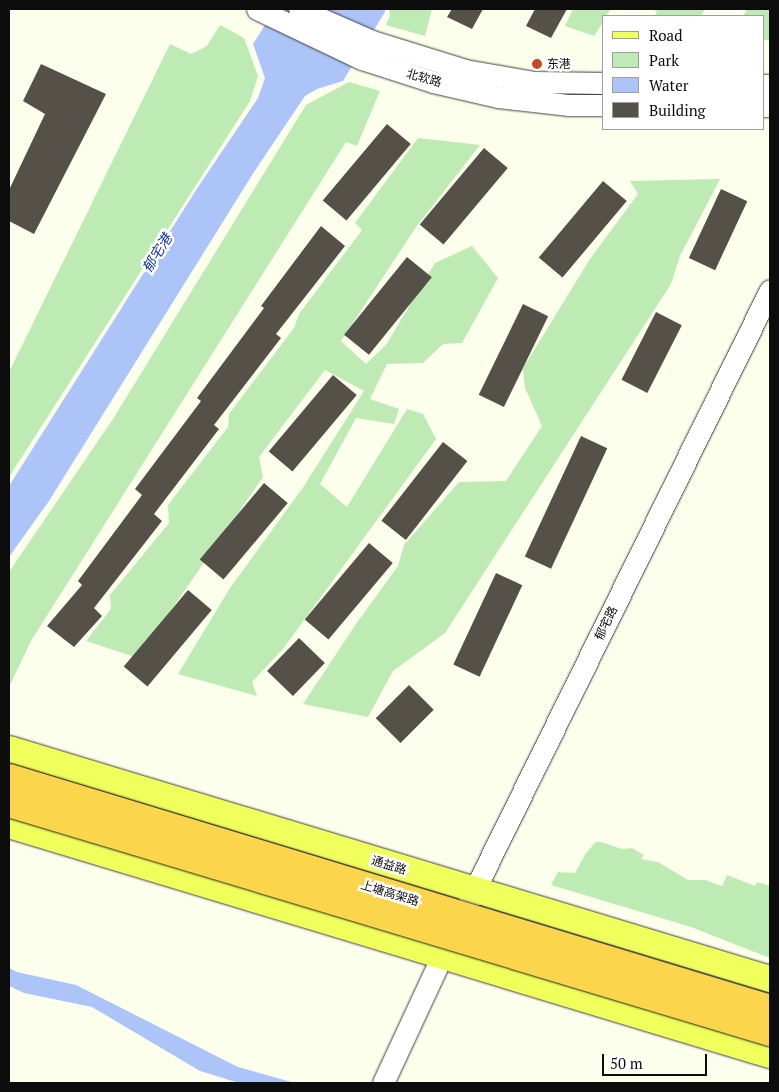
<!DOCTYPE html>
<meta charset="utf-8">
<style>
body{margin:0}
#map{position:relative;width:779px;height:1092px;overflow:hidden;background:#fcffeb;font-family:"PT Serif","Noto Sans SC",serif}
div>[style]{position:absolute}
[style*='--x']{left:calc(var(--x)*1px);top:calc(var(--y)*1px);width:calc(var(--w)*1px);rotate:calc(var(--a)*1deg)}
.green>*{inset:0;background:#beebb3}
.water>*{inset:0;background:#adc4f9}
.building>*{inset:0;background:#555148;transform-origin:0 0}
.roads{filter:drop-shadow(0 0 1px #3f3f3f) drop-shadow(0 0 1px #3f3f3f)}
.minor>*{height:21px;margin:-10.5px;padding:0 10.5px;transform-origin:10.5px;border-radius:10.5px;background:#fff}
.major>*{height:26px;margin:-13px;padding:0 13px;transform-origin:13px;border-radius:13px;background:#f1ff5c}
.bridges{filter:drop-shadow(0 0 1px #1d1d1d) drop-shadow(0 0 1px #1d1d1d)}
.highway-bridge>*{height:28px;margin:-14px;padding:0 14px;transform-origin:14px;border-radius:14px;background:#fbd64d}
.dots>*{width:14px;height:14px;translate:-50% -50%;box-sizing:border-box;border:2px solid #fff;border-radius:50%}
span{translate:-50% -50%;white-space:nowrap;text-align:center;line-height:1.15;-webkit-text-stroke:5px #fff;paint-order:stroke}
.poi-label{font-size:12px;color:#0c0c0c}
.left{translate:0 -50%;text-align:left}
.street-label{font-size:12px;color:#0c0c0c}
.water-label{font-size:14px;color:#1033a3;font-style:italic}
.frame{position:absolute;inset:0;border:10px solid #0c0c0c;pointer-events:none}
.legend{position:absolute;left:602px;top:15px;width:162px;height:115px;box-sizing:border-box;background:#fff;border:1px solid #9e9e9e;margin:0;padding:6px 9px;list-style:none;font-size:15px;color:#0c0c0c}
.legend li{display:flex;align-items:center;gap:10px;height:25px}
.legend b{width:25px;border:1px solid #9e9e9e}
.scale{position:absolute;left:602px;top:1054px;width:105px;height:22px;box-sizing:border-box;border:2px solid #0c0c0c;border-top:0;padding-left:6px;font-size:15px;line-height:18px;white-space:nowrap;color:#0c0c0c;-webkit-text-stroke:4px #fff;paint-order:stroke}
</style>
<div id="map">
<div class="green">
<i style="clip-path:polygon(389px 9px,432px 9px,425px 36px,386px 25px,390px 16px)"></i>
<i style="clip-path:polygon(573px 9px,611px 9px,606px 16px,603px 16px,603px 22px,594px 36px,565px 26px)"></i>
<i style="clip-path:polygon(652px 9px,705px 9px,701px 16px,655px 16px,657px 12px)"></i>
<i style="clip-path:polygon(747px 9px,770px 9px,770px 40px,763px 40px,763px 16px,743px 16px)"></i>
<i style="clip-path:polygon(220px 25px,244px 38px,258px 76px,250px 101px,9px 477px,9px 372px,170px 44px,191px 54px,207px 46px)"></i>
<i style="clip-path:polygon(349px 82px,380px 91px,357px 146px,346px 142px,31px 641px,9px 687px,9px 572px,113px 419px,306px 105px)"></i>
<i style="clip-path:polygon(418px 138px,480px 145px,416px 227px,341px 341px,366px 364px,386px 345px,435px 263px,472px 246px,498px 278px,462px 343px,443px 344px,423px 363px,387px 364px,370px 399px,399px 409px,394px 424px,356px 418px,320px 484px,347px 507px,407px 409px,423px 414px,436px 439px,283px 649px,252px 682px,257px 696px,178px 674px,230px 588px,304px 486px,364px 391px,325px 370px,259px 457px,263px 477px,138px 658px,86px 641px,111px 609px,110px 595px,169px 523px,168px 505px,228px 427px,229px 414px,294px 328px,299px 314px,362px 230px,355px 223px)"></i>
<i style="clip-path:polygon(720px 179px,680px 256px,671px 284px,445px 633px,393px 671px,368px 717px,303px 704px,356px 624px,398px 566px,404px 545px,459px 482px,506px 481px,542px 426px,525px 388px,523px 368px,590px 259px,638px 194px,630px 181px)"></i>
<i style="clip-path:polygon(596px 842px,601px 842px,622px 849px,632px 848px,644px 855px,641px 859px,658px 862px,688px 880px,705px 880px,722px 886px,727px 875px,755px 886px,757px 882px,770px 886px,770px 958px,691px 927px,551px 885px,558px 872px,575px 873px,586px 853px)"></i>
</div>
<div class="water">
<i style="clip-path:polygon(275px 9px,385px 9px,385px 12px,343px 81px,317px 89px,305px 96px,254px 172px,49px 501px,9px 557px,9px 486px,198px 187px,258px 98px,265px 78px,253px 44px)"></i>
<i style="clip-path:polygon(9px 968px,17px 972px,76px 985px,238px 1067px,295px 1083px,239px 1083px,200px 1071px,92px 1007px,24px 993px,9px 986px)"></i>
</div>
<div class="building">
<i style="clip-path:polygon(452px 9px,483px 9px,472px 29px,447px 17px)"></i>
<i style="clip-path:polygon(535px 9px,567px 9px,551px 38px,526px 26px)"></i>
<i style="clip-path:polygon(41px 64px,106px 94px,34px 234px,9px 221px,9px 190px,45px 114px,23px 101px)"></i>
<i style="left:387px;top:124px;width:31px;height:100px;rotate:40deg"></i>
<i style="left:484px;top:148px;width:31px;height:100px;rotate:40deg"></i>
<i style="left:603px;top:181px;width:31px;height:100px;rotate:40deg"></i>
<i style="left:721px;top:189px;width:29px;height:76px;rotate:25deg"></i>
<i style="clip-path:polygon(321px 226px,345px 246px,276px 334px,281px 338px,214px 425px,219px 429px,154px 514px,162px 521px,94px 608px,102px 616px,74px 647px,47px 626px,82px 585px,78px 581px,142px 495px,135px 489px,201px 401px,197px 398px,264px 308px,261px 306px)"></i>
<i style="left:407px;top:257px;width:32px;height:100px;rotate:39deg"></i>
<i style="left:523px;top:304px;width:28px;height:101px;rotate:26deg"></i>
<i style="left:656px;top:312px;width:29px;height:76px;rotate:27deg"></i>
<i style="left:333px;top:375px;width:31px;height:100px;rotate:40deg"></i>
<i style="left:581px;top:436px;width:29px;height:133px;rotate:25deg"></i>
<i style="left:443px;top:442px;width:31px;height:100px;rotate:38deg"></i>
<i style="left:264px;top:483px;width:31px;height:100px;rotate:40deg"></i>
<i style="left:369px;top:543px;width:31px;height:100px;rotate:40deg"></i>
<i style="left:496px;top:573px;width:29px;height:101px;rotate:25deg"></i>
<i style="left:188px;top:590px;width:31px;height:100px;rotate:40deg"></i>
<i style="left:299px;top:638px;width:36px;height:46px;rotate:44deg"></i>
<i style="left:409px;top:685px;width:35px;height:47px;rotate:45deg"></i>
</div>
<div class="roads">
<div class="minor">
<i style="--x:257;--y:9;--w:116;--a:25.5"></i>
<i style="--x:362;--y:59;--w:75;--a:17.9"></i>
<i style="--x:433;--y:82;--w:67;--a:13"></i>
<i style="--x:498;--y:97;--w:70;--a:6.5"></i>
<i style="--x:568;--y:105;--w:35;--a:0"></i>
<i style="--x:299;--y:9;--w:80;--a:23.7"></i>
<i style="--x:372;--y:41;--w:97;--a:17.3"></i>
<i style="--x:465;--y:70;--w:70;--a:9.9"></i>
<i style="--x:534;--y:82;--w:69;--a:0.8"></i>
<i style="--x:763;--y:85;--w:7;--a:0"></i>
<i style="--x:763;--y:106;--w:7;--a:0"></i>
<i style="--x:383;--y:1083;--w:140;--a:-65.1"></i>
<i style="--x:442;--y:956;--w:742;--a:-63.78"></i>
</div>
<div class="major">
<i style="--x:9;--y:749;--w:795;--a:16.82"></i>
<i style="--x:9;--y:825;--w:795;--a:16.82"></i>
</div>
</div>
<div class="bridges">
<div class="highway-bridge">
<i style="--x:9;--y:778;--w:795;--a:16.89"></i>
<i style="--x:9;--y:803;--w:795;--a:16.75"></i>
</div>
</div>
<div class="dots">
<i style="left:537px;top:64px;background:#c24c1e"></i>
</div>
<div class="poi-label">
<span class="left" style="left:547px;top:64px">东港</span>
</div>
<div class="street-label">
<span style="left:424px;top:78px;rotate:16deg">北软路</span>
<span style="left:606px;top:623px;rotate:-64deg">郁宅路</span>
<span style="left:389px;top:865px;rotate:17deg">通益路</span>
<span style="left:390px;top:893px;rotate:17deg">上塘高架路</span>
</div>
<div class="water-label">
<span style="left:157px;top:253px;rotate:-58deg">郁宅港</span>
</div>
<div class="frame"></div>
<ul class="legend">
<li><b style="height:6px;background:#f1ff5c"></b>Road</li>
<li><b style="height:14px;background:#beebb3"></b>Park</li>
<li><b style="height:14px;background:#adc4f9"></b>Water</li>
<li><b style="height:14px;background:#555148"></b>Building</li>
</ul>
<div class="scale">50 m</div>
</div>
